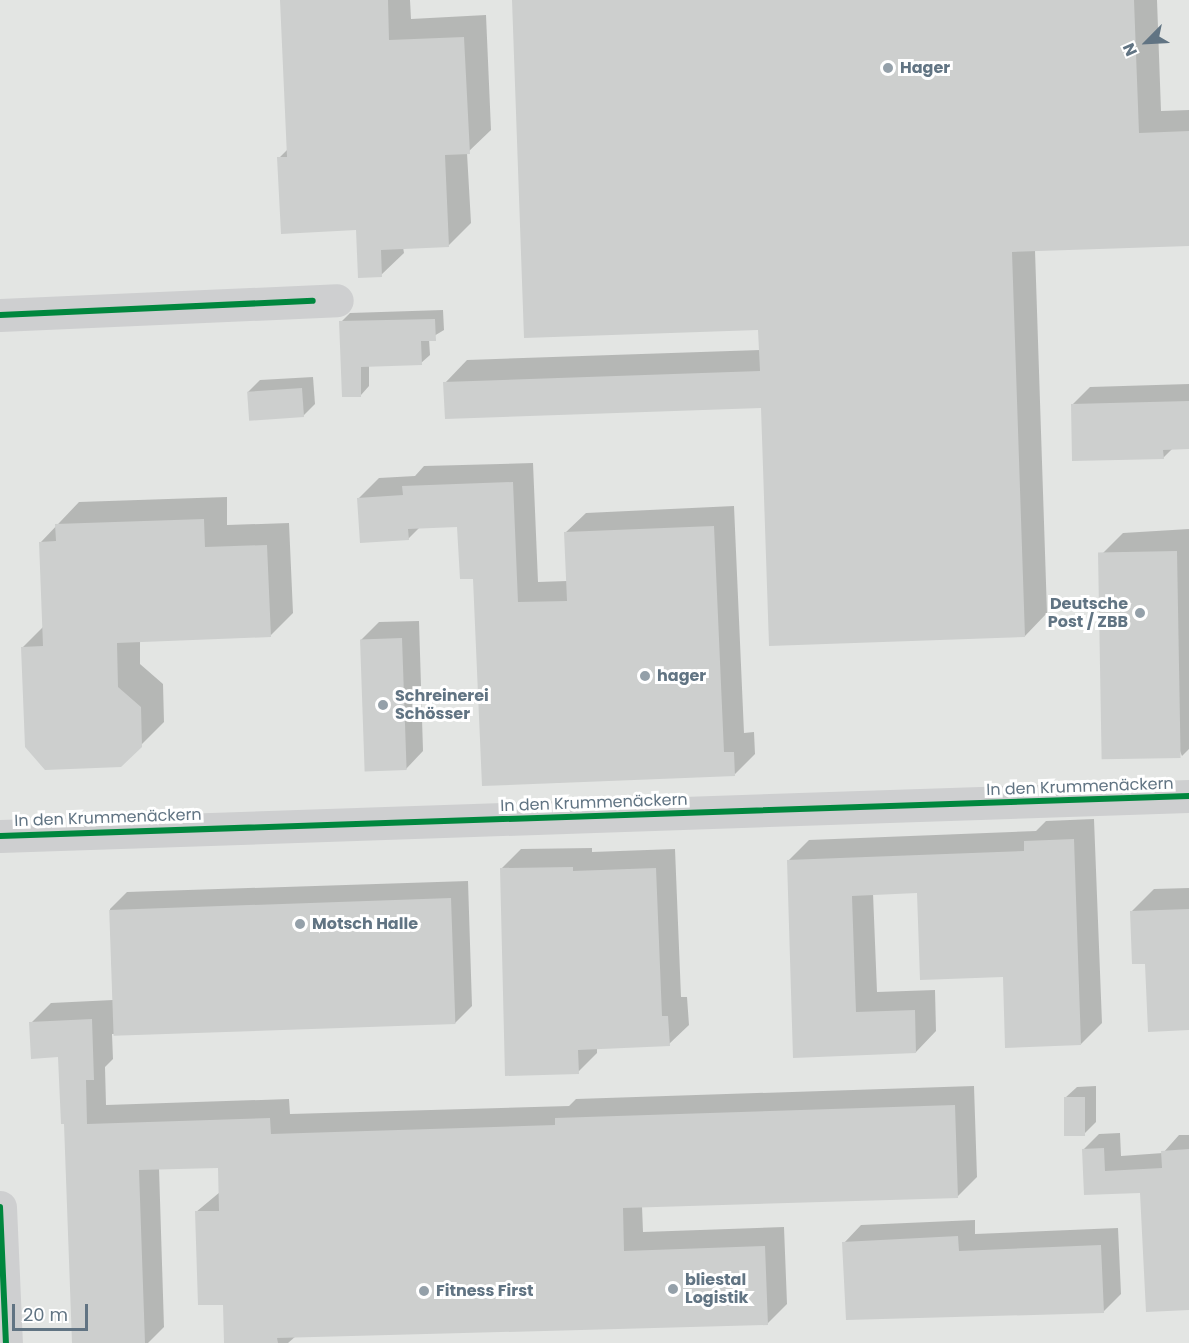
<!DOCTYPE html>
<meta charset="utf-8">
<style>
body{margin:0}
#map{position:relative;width:1189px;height:1343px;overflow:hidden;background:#f3f3f0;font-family:Poppins,sans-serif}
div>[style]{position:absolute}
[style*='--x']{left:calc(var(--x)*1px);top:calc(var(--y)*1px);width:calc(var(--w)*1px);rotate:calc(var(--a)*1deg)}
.built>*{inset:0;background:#e3e5e3;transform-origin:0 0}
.shadow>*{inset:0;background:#0003}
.building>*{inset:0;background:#cdcfce;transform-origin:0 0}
.minor>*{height:33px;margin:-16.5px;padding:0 16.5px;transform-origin:16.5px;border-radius:16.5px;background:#cecfd0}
.cycleway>*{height:6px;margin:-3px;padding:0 3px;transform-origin:3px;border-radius:3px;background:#00873e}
.dots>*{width:16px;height:16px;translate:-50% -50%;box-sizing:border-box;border:3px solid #fff;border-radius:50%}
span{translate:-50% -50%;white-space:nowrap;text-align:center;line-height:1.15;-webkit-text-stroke:6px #fff;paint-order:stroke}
.poi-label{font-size:16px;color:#617483;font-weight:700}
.left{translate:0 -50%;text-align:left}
.right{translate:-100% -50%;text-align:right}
.street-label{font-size:16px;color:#617483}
.north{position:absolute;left:1117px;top:12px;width:60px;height:60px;-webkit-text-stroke:4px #fff;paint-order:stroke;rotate:246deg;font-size:16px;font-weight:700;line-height:24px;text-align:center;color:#617483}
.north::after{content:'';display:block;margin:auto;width:21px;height:27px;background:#617483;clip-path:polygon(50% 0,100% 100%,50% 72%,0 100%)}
.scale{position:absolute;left:12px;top:1304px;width:76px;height:27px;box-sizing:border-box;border:3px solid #617483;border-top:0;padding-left:8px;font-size:18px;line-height:21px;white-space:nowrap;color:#617483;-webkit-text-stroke:4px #fff;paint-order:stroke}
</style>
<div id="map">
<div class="built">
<i style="left:0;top:0;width:1189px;height:1343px"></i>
</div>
<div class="shadow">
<i style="clip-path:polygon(281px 0,410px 0,411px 19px,486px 15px,491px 130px,467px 153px,471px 223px,448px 246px,403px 247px,404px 253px,381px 275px,357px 229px,279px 158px,288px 149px)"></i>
<i style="clip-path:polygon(513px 0,1157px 0,1161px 111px,1189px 110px,1189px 245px,1035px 250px,1047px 613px,1025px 636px,762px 407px,445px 383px,467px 360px,760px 350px,760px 329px)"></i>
<i style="clip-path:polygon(443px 310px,444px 330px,429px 339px,430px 355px,421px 363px,369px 365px,369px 386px,361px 395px,341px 322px,350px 313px)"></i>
<i style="clip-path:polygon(313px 377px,315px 404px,303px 416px,248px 392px,260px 380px)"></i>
<i style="clip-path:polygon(1189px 384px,1189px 447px,1173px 448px,1163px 458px,1072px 405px,1090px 387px)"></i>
<i style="clip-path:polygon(533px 463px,538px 582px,567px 581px,565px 533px,586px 513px,734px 506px,744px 733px,754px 732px,755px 754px,735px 774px,475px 577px,459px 525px,420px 527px,408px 539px,359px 498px,379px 478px,415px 476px,424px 466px)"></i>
<i style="clip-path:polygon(227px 497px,227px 525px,289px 523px,293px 613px,270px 636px,140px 641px,140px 664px,163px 684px,164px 722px,121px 765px,23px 647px,44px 626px,41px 542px,79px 502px)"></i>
<i style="clip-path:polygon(1189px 529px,1189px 749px,1182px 756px,1100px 556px,1123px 533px)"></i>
<i style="clip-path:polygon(419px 621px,423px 751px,406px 769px,361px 640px,379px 622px)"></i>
<i style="clip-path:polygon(1094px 819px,1102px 1023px,1081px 1044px,918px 892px,873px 893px,877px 992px,935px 990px,936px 1031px,916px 1052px,794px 1056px,788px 861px,809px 840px,1036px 831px,1046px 821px)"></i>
<i style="clip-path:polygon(592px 848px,592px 852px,675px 849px,681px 997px,687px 997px,689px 1025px,669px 1044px,597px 1047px,597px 1053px,578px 1072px,502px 868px,521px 849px)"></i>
<i style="clip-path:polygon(468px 881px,472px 1006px,455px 1023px,112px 1034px,113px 1059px,105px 1067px,106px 1105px,289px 1099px,290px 1114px,569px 1106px,576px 1099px,974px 1086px,977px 1177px,957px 1197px,642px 1206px,643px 1232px,784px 1227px,787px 1304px,767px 1324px,296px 1336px,288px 1343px,226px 1343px,224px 1303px,196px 1212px,220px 1192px,220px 1166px,159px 1168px,164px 1327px,148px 1343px,73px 1343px,66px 1123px,59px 1056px,31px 1023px,51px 1003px,113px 1000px,110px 909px,127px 892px)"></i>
<i style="clip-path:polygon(1189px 888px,1189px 1029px,1147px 962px,1131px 912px,1154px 889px)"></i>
<i style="clip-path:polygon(1096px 1086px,1096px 1122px,1084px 1134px,1065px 1098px,1077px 1087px)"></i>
<i style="clip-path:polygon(1120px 1133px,1121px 1156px,1163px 1153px,1179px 1135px,1189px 1135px,1189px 1309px,1141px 1191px,1085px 1193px,1083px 1150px,1099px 1134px)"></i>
<i style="clip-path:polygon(975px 1220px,975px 1234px,1118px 1228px,1121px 1294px,1104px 1311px,844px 1243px,861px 1225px)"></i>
</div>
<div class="building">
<i style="clip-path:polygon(280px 0,388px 0,389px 40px,464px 37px,470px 154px,445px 155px,449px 247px,381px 250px,382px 277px,358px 278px,356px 230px,281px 234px,277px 157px,287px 157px)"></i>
<i style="clip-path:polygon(512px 0,1134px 0,1139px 133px,1189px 131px,1189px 246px,1012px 252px,1025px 637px,769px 646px,761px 408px,445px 419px,443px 382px,760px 371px,758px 330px,524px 338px)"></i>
<i style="clip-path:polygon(435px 319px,436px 341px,421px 341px,422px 365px,361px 367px,361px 397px,342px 397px,339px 321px)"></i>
<i style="left:302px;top:388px;width:29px;height:55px;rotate:86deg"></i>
<i style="clip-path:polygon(1189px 401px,1189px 449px,1163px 450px,1164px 459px,1072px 461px,1071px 404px)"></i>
<i style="clip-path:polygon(513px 482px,518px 602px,567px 601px,564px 532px,714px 526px,724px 752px,734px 752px,735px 776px,482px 786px,473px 579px,460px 579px,457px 527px,408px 529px,409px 540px,360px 543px,357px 498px,403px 495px,402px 486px)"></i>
<i style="clip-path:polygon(204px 519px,205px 547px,267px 545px,271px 637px,117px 643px,118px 687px,141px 707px,142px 747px,121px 767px,45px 770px,25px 747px,21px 647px,43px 646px,39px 542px,56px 541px,55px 524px)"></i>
<i style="left:1177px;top:551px;width:207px;height:79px;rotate:89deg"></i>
<i style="left:402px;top:638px;width:132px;height:42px;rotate:88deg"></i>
<i style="clip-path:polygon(1074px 839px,1081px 1045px,1005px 1048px,1003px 977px,920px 980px,917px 893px,852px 896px,856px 1012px,915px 1010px,916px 1053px,793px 1058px,787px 860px,1024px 851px,1024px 841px)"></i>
<i style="clip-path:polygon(573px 867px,573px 871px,656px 868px,662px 1016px,668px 1016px,670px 1046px,578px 1050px,579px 1074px,505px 1076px,500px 868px)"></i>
<i style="left:451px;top:898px;width:126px;height:342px;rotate:88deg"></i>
<i style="clip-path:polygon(1189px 909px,1189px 1030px,1148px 1032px,1145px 964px,1132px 964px,1130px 911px)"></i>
<i style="clip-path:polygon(92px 1019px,94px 1080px,86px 1080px,87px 1124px,270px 1118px,271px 1134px,555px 1125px,555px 1118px,955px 1105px,958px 1198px,623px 1208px,624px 1251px,765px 1246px,768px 1325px,277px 1338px,278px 1343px,224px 1343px,223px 1305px,198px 1305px,195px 1211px,219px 1211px,218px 1168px,139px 1170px,145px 1343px,72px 1343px,64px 1124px,61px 1124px,58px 1057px,31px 1059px,29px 1022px)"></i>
<i style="left:1064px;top:1097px;width:21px;height:39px"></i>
<i style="clip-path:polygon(1104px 1148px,1105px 1171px,1162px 1168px,1161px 1151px,1189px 1149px,1189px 1310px,1146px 1312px,1140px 1193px,1084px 1195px,1082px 1149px)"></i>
<i style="clip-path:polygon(958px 1236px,959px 1251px,1101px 1245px,1104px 1313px,846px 1320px,842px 1242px)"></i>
</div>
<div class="minor">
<i style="--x:0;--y:315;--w:337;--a:-2.5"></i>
<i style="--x:0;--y:836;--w:1190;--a:-1.93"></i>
<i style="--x:0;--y:1207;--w:136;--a:87.5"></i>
</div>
<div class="cycleway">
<i style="--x:0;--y:315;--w:313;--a:-2.6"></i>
<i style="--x:0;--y:836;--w:1190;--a:-1.93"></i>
<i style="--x:0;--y:1207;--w:136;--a:87.5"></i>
</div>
<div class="dots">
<i style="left:888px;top:68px;background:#94a0a9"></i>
<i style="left:1140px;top:613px;background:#94a0a9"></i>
<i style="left:645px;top:676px;background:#94a0a9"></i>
<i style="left:383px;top:705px;background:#94a0a9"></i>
<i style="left:300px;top:924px;background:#94a0a9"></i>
<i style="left:673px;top:1289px;background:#94a0a9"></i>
<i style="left:424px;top:1291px;background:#94a0a9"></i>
</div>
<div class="poi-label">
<span class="left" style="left:900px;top:68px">Hager</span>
<span class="right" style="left:1128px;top:613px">Deutsche<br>Post / ZBB</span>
<span class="left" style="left:657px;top:676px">hager</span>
<span class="left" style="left:395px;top:705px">Schreinerei<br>Schösser</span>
<span class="left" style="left:312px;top:924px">Motsch Halle</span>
<span class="left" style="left:685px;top:1289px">bliestal<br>Logistik</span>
<span class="left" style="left:436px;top:1291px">Fitness First</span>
</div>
<div class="street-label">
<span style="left:1080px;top:787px;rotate:-2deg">In den Krummenäckern</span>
<span style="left:594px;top:803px;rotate:-2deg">In den Krummenäckern</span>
<span style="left:108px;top:818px;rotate:-2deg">In den Krummenäckern</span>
</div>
<div class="north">N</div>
<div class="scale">20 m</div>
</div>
